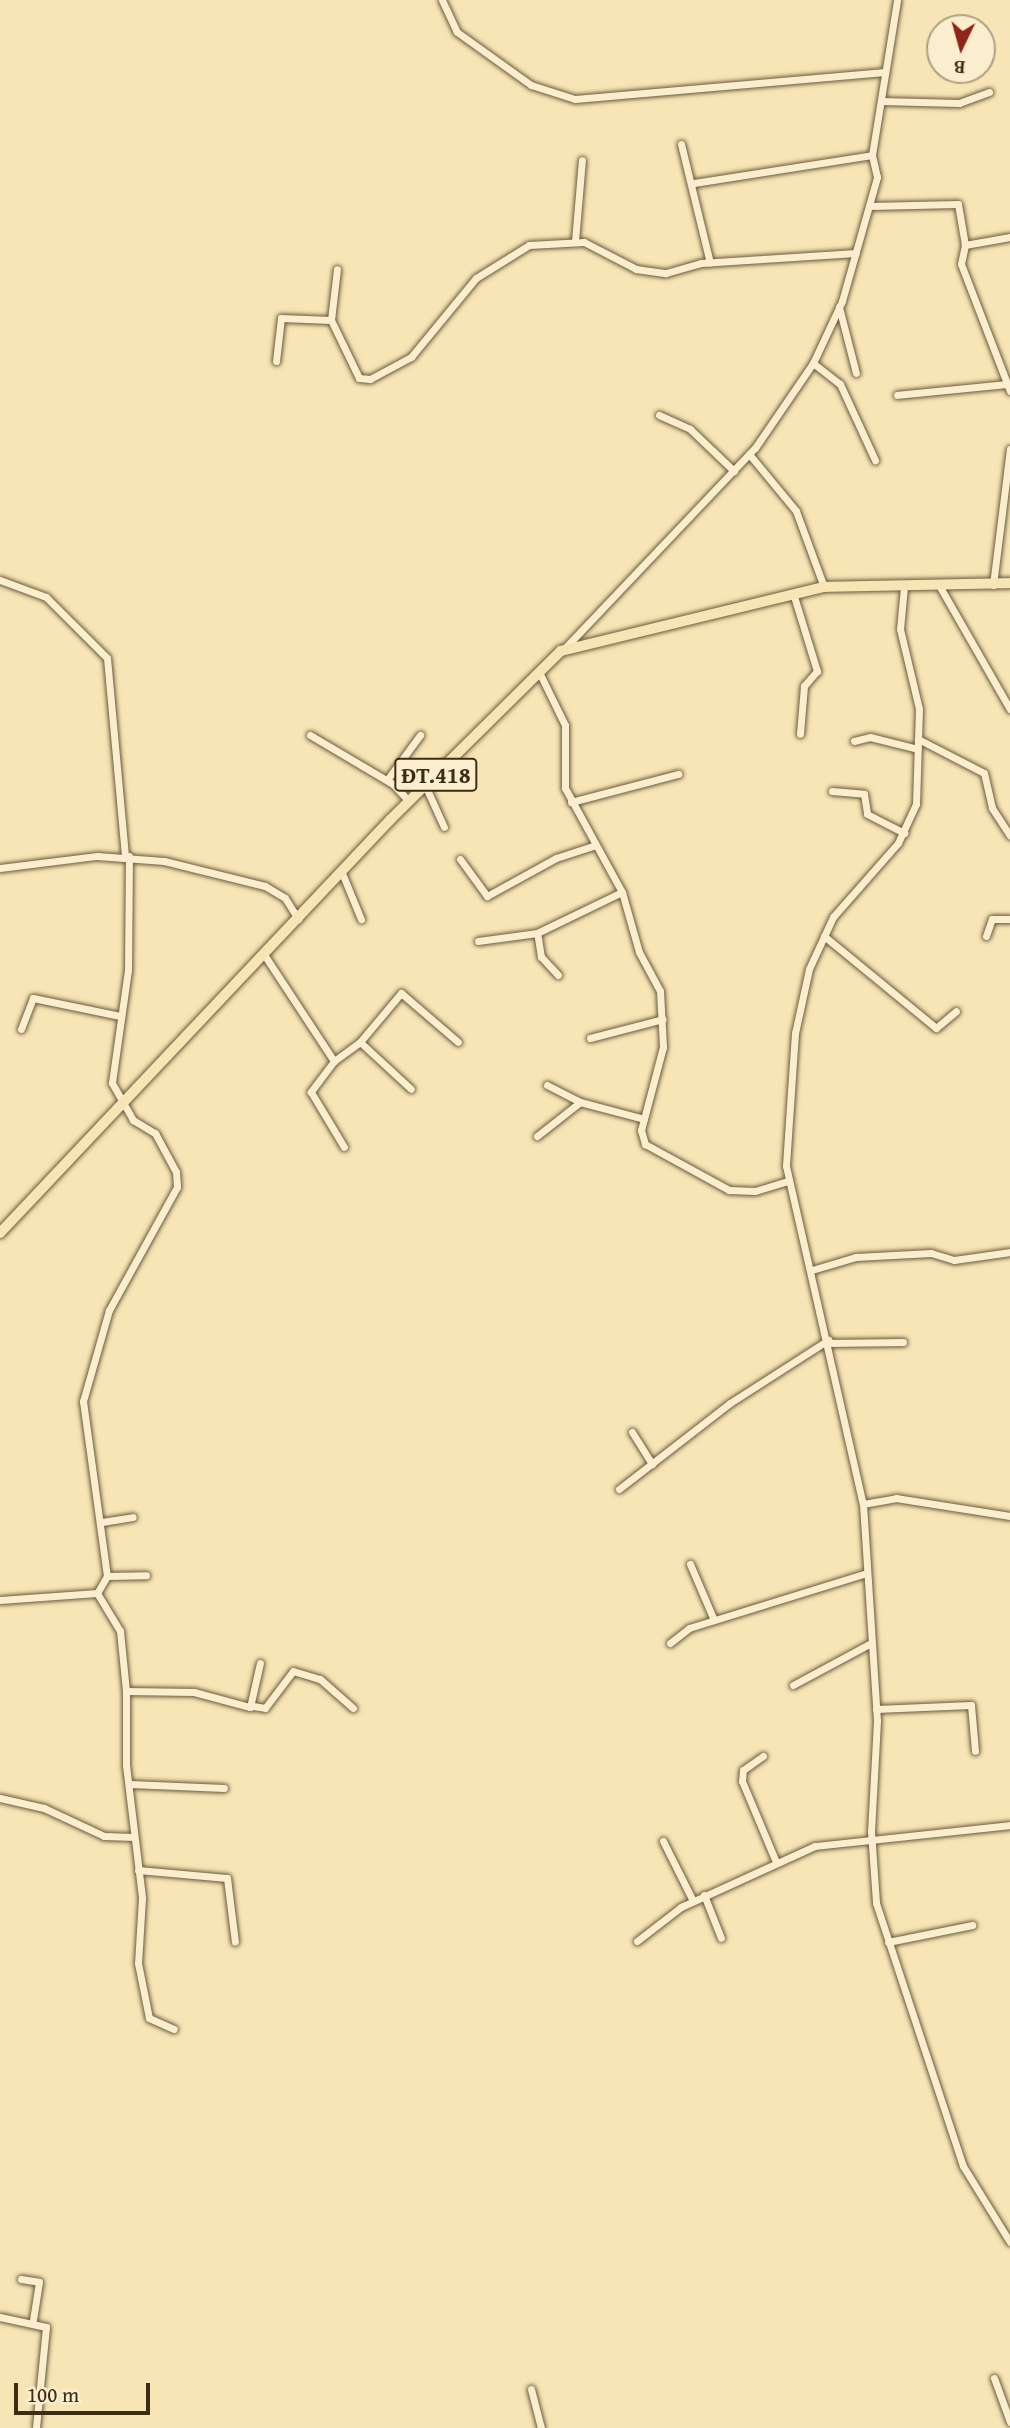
<!DOCTYPE html>
<meta charset="utf-8">
<style>
body{margin:0}
#map{position:relative;width:1010px;height:2428px;overflow:hidden;background:#f7e5b5;font-family:"Gentium Book Plus",serif}
div>[style]{position:absolute}
[style*='--x']{left:calc(var(--x)*1px);top:calc(var(--y)*1px);width:calc(var(--w)*1px);rotate:calc(var(--a)*1deg)}
.roads{filter:drop-shadow(0 0 2px #6c5a3c) drop-shadow(0 0 2px #6c5a3c)}
.street>*{height:7px;margin:-3.5px;padding:0 3.5px;transform-origin:3.5px;border-radius:3.5px;background:#faeecf}
.primary>*{height:10px;margin:-5px;padding:0 5px;transform-origin:5px;border-radius:5px;background:#f7e5b5}
span{translate:-50% -50%;white-space:nowrap;text-align:center;line-height:1.15;-webkit-text-stroke:7px #faeecf;paint-order:stroke}
.shield-label span{padding:2px 5px;background:#faeecf;border:2px solid;border-radius:5px;-webkit-text-stroke-width:0}
.shield-label{font-size:23px;color:#3d2c14;font-weight:700}
.north{position:absolute;left:926px;top:14px;width:70px;height:70px;box-sizing:border-box;background:#faeecf;border:2px solid #aea084;border-radius:50%;rotate:185deg;font-size:19px;font-weight:700;line-height:28px;text-align:center;color:#3d2c14}
.north::after{content:'';display:block;margin:auto;width:24px;height:32px;background:#8f2418;clip-path:polygon(50% 0,100% 100%,50% 72%,0 100%)}
.scale{position:absolute;left:14px;top:2383px;width:136px;height:32px;box-sizing:border-box;border:4px solid #3d2c14;border-top:0;padding-left:9px;font-size:21px;line-height:24px;white-space:nowrap;color:#3d2c14;-webkit-text-stroke:5px #faeecf;paint-order:stroke}
</style>
<div id="map">
<div class="roads">
<div class="street">
<i style="--x:442;--y:0;--w:35;--a:65"></i>
<i style="--x:457;--y:32;--w:91;--a:35.6"></i>
<i style="--x:531;--y:85;--w:46;--a:17.7"></i>
<i style="--x:575;--y:99;--w:311;--a:-5"></i>
<i style="--x:881;--y:101;--w:78;--a:1.5"></i>
<i style="--x:959;--y:103;--w:32;--a:-20"></i>
<i style="--x:681;--y:144;--w:122;--a:76.3"></i>
<i style="--x:694;--y:183;--w:180;--a:-8.9"></i>
<i style="--x:869;--y:206;--w:89;--a:-1.3"></i>
<i style="--x:958;--y:204;--w:42;--a:80.3"></i>
<i style="--x:1010;--y:237;--w:46;--a:169.9"></i>
<i style="--x:965;--y:245;--w:19;--a:102"></i>
<i style="--x:961;--y:264;--w:136;--a:68.9"></i>
<i style="--x:575;--y:241;--w:81;--a:-85.1"></i>
<i style="--x:839;--y:307;--w:68;--a:75.6"></i>
<i style="--x:331;--y:320;--w:51;--a:-83.3"></i>
<i style="--x:276;--y:361;--w:43;--a:-83.4"></i>
<i style="--x:281;--y:318;--w:50;--a:2.3"></i>
<i style="--x:331;--y:320;--w:64;--a:64.2"></i>
<i style="--x:359;--y:378;--w:11;--a:5"></i>
<i style="--x:370;--y:379;--w:47;--a:-28.2"></i>
<i style="--x:411;--y:357;--w:102;--a:-50.6"></i>
<i style="--x:476;--y:278;--w:62;--a:-31.9"></i>
<i style="--x:529;--y:245;--w:55;--a:-3.1"></i>
<i style="--x:584;--y:242;--w:59;--a:27.4"></i>
<i style="--x:636;--y:269;--w:30;--a:8"></i>
<i style="--x:666;--y:273;--w:36;--a:-16"></i>
<i style="--x:701;--y:263;--w:155;--a:-3.7"></i>
<i style="--x:813;--y:363;--w:34;--a:38"></i>
<i style="--x:840;--y:384;--w:84;--a:65.3"></i>
<i style="--x:897;--y:395;--w:112;--a:-5.7"></i>
<i style="--x:659;--y:415;--w:34;--a:24"></i>
<i style="--x:690;--y:429;--w:61;--a:43.7"></i>
<i style="--x:749;--y:454;--w:74;--a:50.5"></i>
<i style="--x:796;--y:511;--w:81;--a:69.8"></i>
<i style="--x:0;--y:580;--w:49;--a:20.3"></i>
<i style="--x:46;--y:597;--w:86;--a:45"></i>
<i style="--x:107;--y:658;--w:199;--a:84.8"></i>
<i style="--x:993;--y:585;--w:137;--a:-82.9"></i>
<i style="--x:904;--y:587;--w:42;--a:95.4"></i>
<i style="--x:900;--y:629;--w:82;--a:76.6"></i>
<i style="--x:919;--y:709;--w:95;--a:91.8"></i>
<i style="--x:916;--y:804;--w:43;--a:114.8"></i>
<i style="--x:898;--y:843;--w:98;--a:131.3"></i>
<i style="--x:833;--y:917;--w:57;--a:114.8"></i>
<i style="--x:809;--y:969;--w:66;--a:102.3"></i>
<i style="--x:795;--y:1033;--w:133;--a:93.9"></i>
<i style="--x:786;--y:1166;--w:347;--a:77.2"></i>
<i style="--x:863;--y:1504;--w:217;--a:86.3"></i>
<i style="--x:877;--y:1721;--w:110;--a:93.1"></i>
<i style="--x:871;--y:1831;--w:72;--a:86"></i>
<i style="--x:876;--y:1903;--w:277;--a:71.7"></i>
<i style="--x:963;--y:2166;--w:89;--a:58.3"></i>
<i style="--x:940;--y:587;--w:141;--a:60.2"></i>
<i style="--x:793;--y:593;--w:82;--a:72.9"></i>
<i style="--x:817;--y:671;--w:20;--a:131"></i>
<i style="--x:804;--y:686;--w:48;--a:94.8"></i>
<i style="--x:563;--y:650;--w:279;--a:-46.5"></i>
<i style="--x:755;--y:448;--w:103;--a:-55.7"></i>
<i style="--x:813;--y:363;--w:68;--a:-64.9"></i>
<i style="--x:842;--y:301;--w:129;--a:-74.2"></i>
<i style="--x:877;--y:177;--w:23;--a:-103"></i>
<i style="--x:872;--y:155;--w:157;--a:-80.8"></i>
<i style="--x:540;--y:674;--w:57;--a:63.9"></i>
<i style="--x:565;--y:725;--w:63;--a:90"></i>
<i style="--x:565;--y:788;--w:119;--a:61.3"></i>
<i style="--x:622;--y:892;--w:62;--a:74.2"></i>
<i style="--x:639;--y:952;--w:44;--a:61.7"></i>
<i style="--x:660;--y:991;--w:56;--a:86.9"></i>
<i style="--x:663;--y:1047;--w:86;--a:104.8"></i>
<i style="--x:641;--y:1130;--w:15;--a:74"></i>
<i style="--x:645;--y:1144;--w:96;--a:28.7"></i>
<i style="--x:729;--y:1190;--w:26;--a:2"></i>
<i style="--x:755;--y:1191;--w:34;--a:-17"></i>
<i style="--x:310;--y:735;--w:96;--a:30.6"></i>
<i style="--x:393;--y:784;--w:23;--a:47"></i>
<i style="--x:918;--y:739;--w:74;--a:27.3"></i>
<i style="--x:984;--y:773;--w:36;--a:77"></i>
<i style="--x:992;--y:808;--w:33;--a:57"></i>
<i style="--x:854;--y:741;--w:16;--a:-14"></i>
<i style="--x:870;--y:737;--w:49;--a:14"></i>
<i style="--x:387;--y:780;--w:56;--a:-53.7"></i>
<i style="--x:425;--y:785;--w:46;--a:65.7"></i>
<i style="--x:832;--y:791;--w:32;--a:5"></i>
<i style="--x:864;--y:794;--w:20;--a:81"></i>
<i style="--x:867;--y:814;--w:42;--a:27.2"></i>
<i style="--x:571;--y:802;--w:111;--a:-14.7"></i>
<i style="--x:129;--y:856;--w:114;--a:90.5"></i>
<i style="--x:128;--y:970;--w:114;--a:98.1"></i>
<i style="--x:112;--y:1083;--w:43;--a:60.4"></i>
<i style="--x:133;--y:1120;--w:26;--a:31"></i>
<i style="--x:155;--y:1133;--w:44;--a:61.7"></i>
<i style="--x:176;--y:1172;--w:15;--a:86"></i>
<i style="--x:177;--y:1187;--w:141;--a:118.9"></i>
<i style="--x:109;--y:1310;--w:95;--a:105.9"></i>
<i style="--x:83;--y:1401;--w:177;--a:82.2"></i>
<i style="--x:107;--y:1576;--w:20;--a:120"></i>
<i style="--x:97;--y:1593;--w:44;--a:58.8"></i>
<i style="--x:120;--y:1631;--w:60;--a:84.3"></i>
<i style="--x:126;--y:1691;--w:74;--a:90"></i>
<i style="--x:126;--y:1765;--w:134;--a:83.1"></i>
<i style="--x:142;--y:1898;--w:65;--a:93.5"></i>
<i style="--x:138;--y:1963;--w:56;--a:78.7"></i>
<i style="--x:149;--y:2018;--w:27;--a:24"></i>
<i style="--x:460;--y:859;--w:46;--a:53.9"></i>
<i style="--x:487;--y:896;--w:79;--a:-28.8"></i>
<i style="--x:556;--y:858;--w:40;--a:-18"></i>
<i style="--x:0;--y:868;--w:98;--a:-7.1"></i>
<i style="--x:97;--y:856;--w:67;--a:4.3"></i>
<i style="--x:164;--y:861;--w:104;--a:13.9"></i>
<i style="--x:265;--y:886;--w:23;--a:31"></i>
<i style="--x:285;--y:898;--w:25;--a:58"></i>
<i style="--x:342;--y:873;--w:50;--a:67.6"></i>
<i style="--x:824;--y:936;--w:145;--a:39.4"></i>
<i style="--x:936;--y:1028;--w:26;--a:-40"></i>
<i style="--x:986;--y:936;--w:18;--a:-71"></i>
<i style="--x:992;--y:919;--w:18;--a:0"></i>
<i style="--x:478;--y:941;--w:60;--a:-7.7"></i>
<i style="--x:265;--y:956;--w:126;--a:56.7"></i>
<i style="--x:334;--y:1061;--w:39;--a:127"></i>
<i style="--x:311;--y:1092;--w:64;--a:59"></i>
<i style="--x:558;--y:975;--w:25;--a:-133"></i>
<i style="--x:541;--y:957;--w:24;--a:-99"></i>
<i style="--x:537;--y:933;--w:94;--a:-25.8"></i>
<i style="--x:21;--y:1029;--w:33;--a:-69"></i>
<i style="--x:33;--y:998;--w:89;--a:11.7"></i>
<i style="--x:590;--y:1038;--w:75;--a:-14.6"></i>
<i style="--x:360;--y:1042;--w:69;--a:42.7"></i>
<i style="--x:334;--y:1061;--w:32;--a:-36"></i>
<i style="--x:360;--y:1042;--w:64;--a:-50.1"></i>
<i style="--x:401;--y:993;--w:75;--a:40.7"></i>
<i style="--x:547;--y:1085;--w:37;--a:27"></i>
<i style="--x:537;--y:1136;--w:55;--a:-38.3"></i>
<i style="--x:580;--y:1102;--w:66;--a:14.9"></i>
<i style="--x:812;--y:1270;--w:46;--a:-16.5"></i>
<i style="--x:856;--y:1257;--w:75;--a:-3.1"></i>
<i style="--x:931;--y:1253;--w:24;--a:17"></i>
<i style="--x:954;--y:1260;--w:57;--a:-8.1"></i>
<i style="--x:829;--y:1343;--w:74;--a:-0.8"></i>
<i style="--x:632;--y:1432;--w:38;--a:58"></i>
<i style="--x:619;--y:1489;--w:140;--a:-37.8"></i>
<i style="--x:730;--y:1403;--w:117;--a:-32.7"></i>
<i style="--x:863;--y:1504;--w:34;--a:-10"></i>
<i style="--x:896;--y:1498;--w:115;--a:9"></i>
<i style="--x:102;--y:1522;--w:31;--a:-9"></i>
<i style="--x:690;--y:1564;--w:61;--a:66.8"></i>
<i style="--x:107;--y:1576;--w:39;--a:-1"></i>
<i style="--x:0;--y:1600;--w:97;--a:-4.1"></i>
<i style="--x:670;--y:1643;--w:24;--a:-38"></i>
<i style="--x:689;--y:1628;--w:186;--a:-17.2"></i>
<i style="--x:793;--y:1685;--w:89;--a:-28.3"></i>
<i style="--x:126;--y:1691;--w:68;--a:0.8"></i>
<i style="--x:194;--y:1692;--w:58;--a:15"></i>
<i style="--x:250;--y:1707;--w:45;--a:-77.2"></i>
<i style="--x:253;--y:1706;--w:12;--a:9"></i>
<i style="--x:265;--y:1708;--w:46;--a:-52.9"></i>
<i style="--x:293;--y:1671;--w:28;--a:17"></i>
<i style="--x:320;--y:1679;--w:44;--a:41.3"></i>
<i style="--x:876;--y:1709;--w:95;--a:-2.4"></i>
<i style="--x:971;--y:1705;--w:46;--a:85"></i>
<i style="--x:763;--y:1756;--w:24;--a:145"></i>
<i style="--x:743;--y:1770;--w:11;--a:95"></i>
<i style="--x:742;--y:1781;--w:88;--a:67.2"></i>
<i style="--x:130;--y:1784;--w:94;--a:2.4"></i>
<i style="--x:0;--y:1798;--w:45;--a:12.8"></i>
<i style="--x:44;--y:1808;--w:66;--a:25"></i>
<i style="--x:104;--y:1836;--w:30;--a:2"></i>
<i style="--x:663;--y:1841;--w:67;--a:63.4"></i>
<i style="--x:138;--y:1870;--w:89;--a:5.1"></i>
<i style="--x:227;--y:1878;--w:64;--a:82.9"></i>
<i style="--x:704;--y:1895;--w:46;--a:68.4"></i>
<i style="--x:637;--y:1941;--w:56;--a:-37.7"></i>
<i style="--x:681;--y:1907;--w:147;--a:-24.5"></i>
<i style="--x:815;--y:1846;--w:196;--a:-6.1"></i>
<i style="--x:888;--y:1942;--w:86;--a:-11.4"></i>
<i style="--x:21;--y:2279;--w:18;--a:9"></i>
<i style="--x:39;--y:2282;--w:38;--a:99"></i>
<i style="--x:0;--y:2317;--w:47;--a:12.3"></i>
<i style="--x:46;--y:2327;--w:101;--a:95.7"></i>
<i style="--x:994;--y:2378;--w:47;--a:70"></i>
<i style="--x:531;--y:2389;--w:40;--a:75.6"></i>
</div>
<div class="primary">
<i style="--x:0;--y:1233;--w:569;--a:-46.64"></i>
<i style="--x:391;--y:819;--w:239;--a:-44.7"></i>
<i style="--x:561;--y:651;--w:271;--a:-13.7"></i>
<i style="--x:824;--y:587;--w:186;--a:-1.2"></i>
</div>
</div>
<div class="shield-label">
<span style="left:436px;top:775px">ĐT.418</span>
</div>
<div class="north">B</div>
<div class="scale">100 m</div>
</div>
